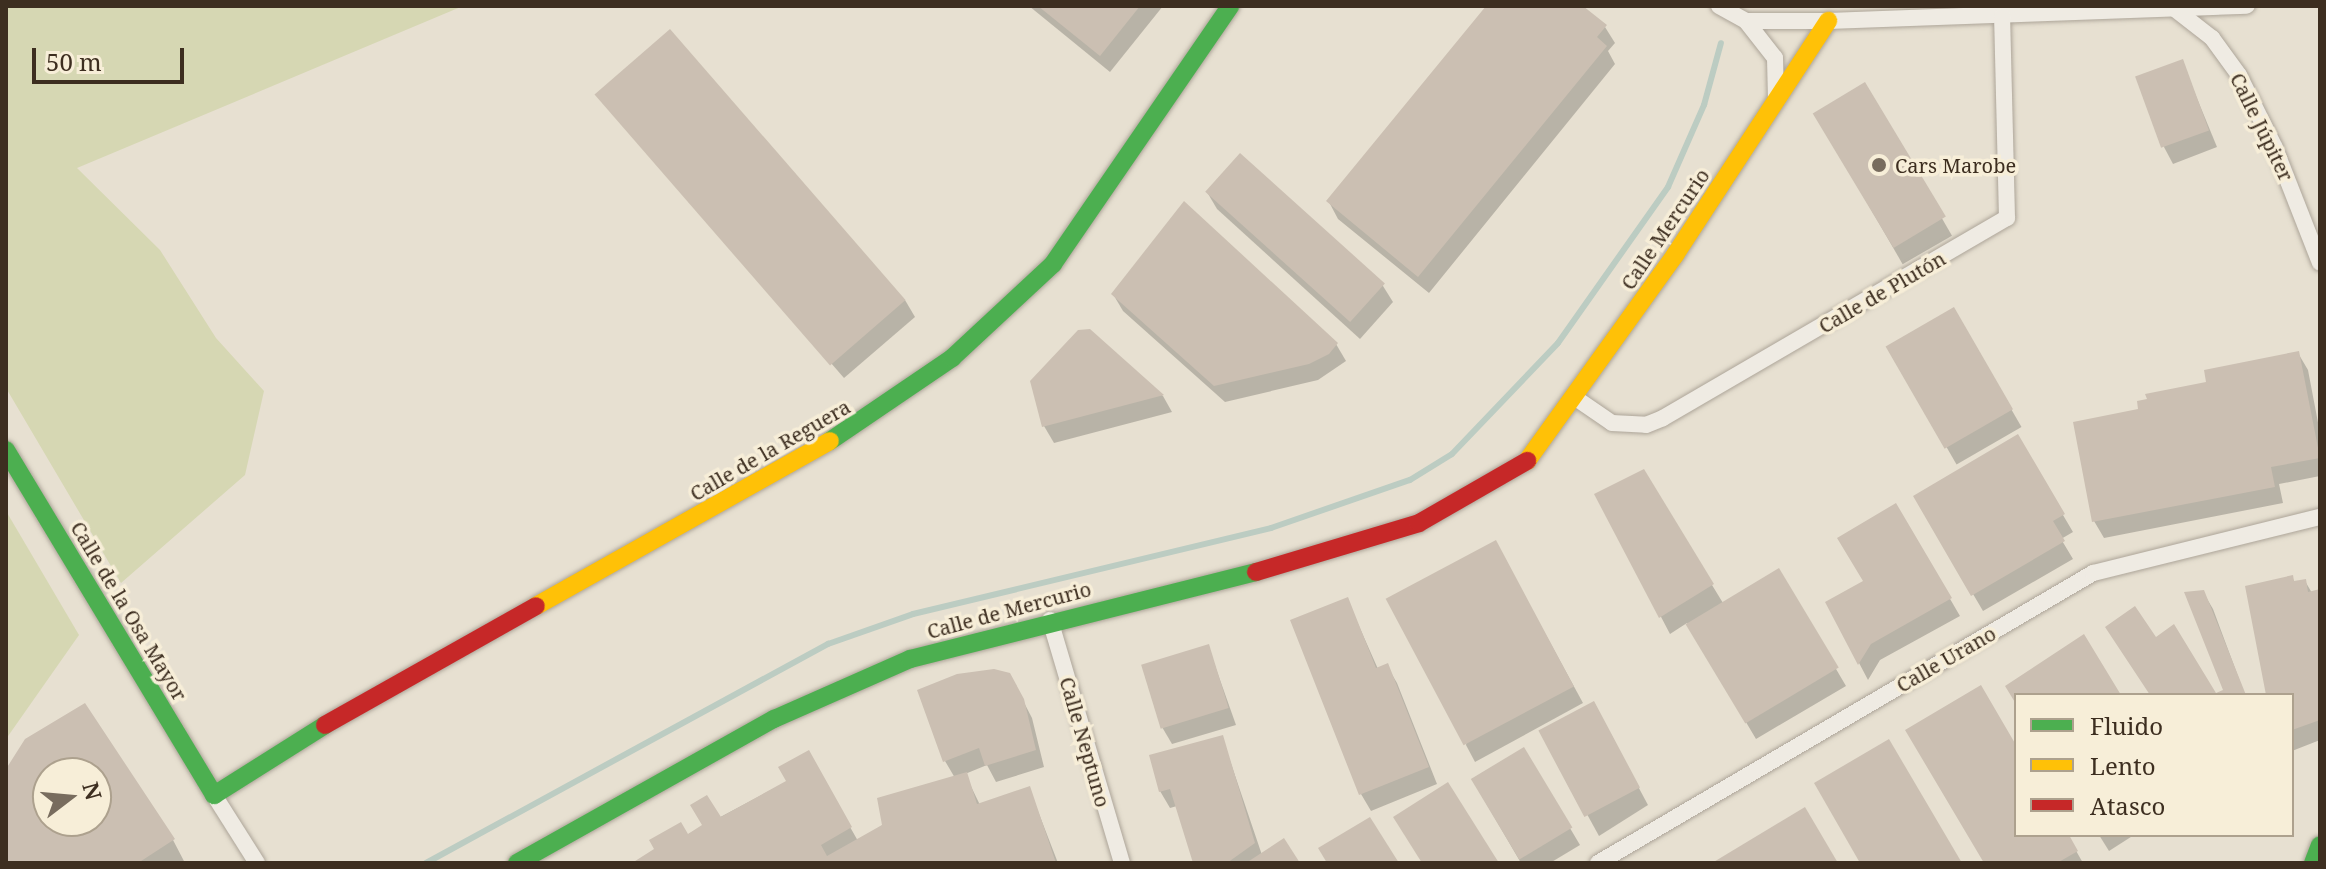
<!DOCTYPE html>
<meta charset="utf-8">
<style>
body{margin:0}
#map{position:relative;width:2326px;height:869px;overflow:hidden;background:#e7e0d1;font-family:"Noto Serif",serif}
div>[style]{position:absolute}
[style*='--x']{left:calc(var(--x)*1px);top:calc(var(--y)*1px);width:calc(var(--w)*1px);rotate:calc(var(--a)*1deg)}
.green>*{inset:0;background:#d6d7b3}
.shadow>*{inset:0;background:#0003;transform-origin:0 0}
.stream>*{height:6px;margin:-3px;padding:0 3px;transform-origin:3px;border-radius:3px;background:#bcccc2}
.building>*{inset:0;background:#cbbfb2;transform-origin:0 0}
.roads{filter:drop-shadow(0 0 2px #ada599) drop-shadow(0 0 2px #ada599)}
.street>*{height:16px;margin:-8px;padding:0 8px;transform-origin:8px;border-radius:8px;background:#efebe3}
.fast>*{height:18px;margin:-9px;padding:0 9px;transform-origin:9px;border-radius:9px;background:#4caf50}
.slow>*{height:18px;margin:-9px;padding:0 9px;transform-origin:9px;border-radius:9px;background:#ffc107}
.jam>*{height:18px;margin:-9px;padding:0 9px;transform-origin:9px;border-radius:9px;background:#c62828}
.dots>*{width:22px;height:22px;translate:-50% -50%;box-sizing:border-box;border:4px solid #f7eed8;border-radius:50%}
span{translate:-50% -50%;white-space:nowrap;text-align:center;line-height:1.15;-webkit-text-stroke:7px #f7eed8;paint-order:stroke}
.street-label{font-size:20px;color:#3d2e20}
.poi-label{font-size:20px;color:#3d2e20}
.left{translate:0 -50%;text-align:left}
.frame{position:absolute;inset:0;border:8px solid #3d2e20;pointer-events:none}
.legend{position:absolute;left:2014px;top:693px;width:280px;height:144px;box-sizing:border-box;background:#f7eed8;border:2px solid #ada18e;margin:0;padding:10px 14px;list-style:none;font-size:24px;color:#3d2e20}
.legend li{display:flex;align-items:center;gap:16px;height:40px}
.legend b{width:40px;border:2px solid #ada18e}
.north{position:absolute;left:32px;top:757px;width:80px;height:80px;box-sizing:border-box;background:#f7eed8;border:2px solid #ada18e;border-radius:50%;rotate:74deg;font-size:22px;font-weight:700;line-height:32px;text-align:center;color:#3d2e20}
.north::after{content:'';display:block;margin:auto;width:28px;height:36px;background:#786c5e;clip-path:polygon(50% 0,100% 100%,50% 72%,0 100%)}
.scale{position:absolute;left:32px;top:48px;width:152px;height:36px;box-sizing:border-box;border:4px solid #3d2e20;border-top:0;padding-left:10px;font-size:24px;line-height:28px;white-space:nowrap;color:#3d2e20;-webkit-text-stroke:6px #f7eed8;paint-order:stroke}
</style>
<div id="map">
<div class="green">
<i style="clip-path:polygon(6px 6px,463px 6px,77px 168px,160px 250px,216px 338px,264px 391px,245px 475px,121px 583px,6px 388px)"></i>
<i style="clip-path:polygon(6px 511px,79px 635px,6px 739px)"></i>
</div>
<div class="shadow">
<i style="clip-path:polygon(1029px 6px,1163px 6px,1110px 72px)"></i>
<i style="clip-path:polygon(1488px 6px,1580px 6px,1605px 27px,1615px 43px,1608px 51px,1615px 64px,1429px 293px,1338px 219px,1329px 202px)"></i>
<i style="clip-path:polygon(2182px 62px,2217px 147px,2173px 164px,2164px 147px)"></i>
<i style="left:1865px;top:85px;width:174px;height:57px;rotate:60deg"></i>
<i style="clip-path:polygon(598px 95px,905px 300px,915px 317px,844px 378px)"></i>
<i style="clip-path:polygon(1240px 156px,1383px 286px,1393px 302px,1360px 339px,1217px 209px,1207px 192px)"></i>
<i style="clip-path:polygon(1113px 294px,1336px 344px,1346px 361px,1318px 380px,1225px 402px,1123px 311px)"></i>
<i style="left:1954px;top:310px;width:135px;height:75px;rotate:60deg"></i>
<i style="clip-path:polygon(1089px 331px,1163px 396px,1172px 412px,1054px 443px,1044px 426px)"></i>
<i style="clip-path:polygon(2298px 353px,2308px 370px,2320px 433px,2320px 476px,2279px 484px,2283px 503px,2104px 538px,2094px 521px,2141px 411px)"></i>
<i style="clip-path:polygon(2017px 437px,2073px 532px,2061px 539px,2073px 559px,1983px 611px,1916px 497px)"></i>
<i style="clip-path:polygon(1597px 495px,1712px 585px,1723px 603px,1778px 570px,1846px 686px,1756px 739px,1687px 623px,1670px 634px)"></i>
<i style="clip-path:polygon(1896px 506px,1960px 616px,1880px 660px,1868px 680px,1827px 602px,1865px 582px)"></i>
<i style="clip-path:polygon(1505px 560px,1583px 703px,1475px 762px,1466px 745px)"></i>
<i style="clip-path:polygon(2292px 577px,2295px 583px,2305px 581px,2312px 593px,2320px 591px,2320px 740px,2292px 751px,2292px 695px,2268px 695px)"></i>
<i style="clip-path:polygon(2203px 592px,2213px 609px,2245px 695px,2216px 695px,2226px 691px)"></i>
<i style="clip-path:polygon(1347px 599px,1378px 669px,1387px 666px,1397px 683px,1437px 784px,1371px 811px,1361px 794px)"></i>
<i style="clip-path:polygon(1208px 646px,1236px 725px,1172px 744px,1162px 727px)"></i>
<i style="clip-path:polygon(1019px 693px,1032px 718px,1044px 767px,996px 782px,987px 765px,965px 774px,980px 805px,1029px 788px,1058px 863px,634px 863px,788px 781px,808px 753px,858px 841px,955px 778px,945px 761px)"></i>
<i style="clip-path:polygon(evenodd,84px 705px,173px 840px,185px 863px,6px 863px,6px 773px,84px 705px,48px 773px,96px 773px,96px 821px,48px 821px,48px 773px)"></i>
<i style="clip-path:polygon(1603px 721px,1648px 805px,1599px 836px,1544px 736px)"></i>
<i style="clip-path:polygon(1222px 737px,1262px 855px,1298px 863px,1195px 863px,1177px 806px,1170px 808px,1160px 791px)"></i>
<i style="clip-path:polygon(2016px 748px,2016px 835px,2067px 835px,2083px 863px,1987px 863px)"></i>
<i style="clip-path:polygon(1523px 749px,1580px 845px,1550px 863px,1521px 863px,1472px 779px)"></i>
<i style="clip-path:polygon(2099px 835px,2134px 835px,2109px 851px)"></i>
</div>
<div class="stream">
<i style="--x:426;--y:863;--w:458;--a:-28.6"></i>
<i style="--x:828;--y:644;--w:90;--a:-19.4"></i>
<i style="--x:913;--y:614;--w:368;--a:-13.5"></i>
<i style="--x:1271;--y:528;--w:147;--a:-19.1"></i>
<i style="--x:1410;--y:480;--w:49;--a:-31.8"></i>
<i style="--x:1452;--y:454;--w:153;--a:-46.3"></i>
<i style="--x:1558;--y:343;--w:191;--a:-54.8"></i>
<i style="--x:1668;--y:187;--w:90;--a:-66.3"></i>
<i style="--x:1704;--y:105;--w:64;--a:-74.7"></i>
</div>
<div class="building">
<i style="clip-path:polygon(1038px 6px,1140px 6px,1100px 56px)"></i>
<i style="clip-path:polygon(1486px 6px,1583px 6px,1607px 25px,1597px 37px,1607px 46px,1418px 277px,1326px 201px)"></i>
<i style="left:670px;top:29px;width:359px;height:100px;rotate:49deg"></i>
<i style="left:2183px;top:59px;width:76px;height:51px;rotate:70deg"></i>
<i style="left:1865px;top:82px;width:157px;height:61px;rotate:59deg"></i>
<i style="left:1240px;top:153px;width:195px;height:52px;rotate:42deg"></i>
<i style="clip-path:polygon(1184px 201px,1338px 343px,1329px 354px,1309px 364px,1214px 386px,1111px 294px)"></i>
<i style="left:1954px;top:307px;width:118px;height:79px;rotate:60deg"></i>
<i style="clip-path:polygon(1090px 329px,1164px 395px,1042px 427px,1030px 381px,1078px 330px)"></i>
<i style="clip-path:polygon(2299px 351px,2320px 458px,2271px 467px,2275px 487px,2092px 522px,2073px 422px,2138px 409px,2137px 401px,2147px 399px,2145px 394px,2206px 382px,2204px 370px)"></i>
<i style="clip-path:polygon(2018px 434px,2065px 514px,2053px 521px,2065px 541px,1971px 596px,1913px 496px)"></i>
<i style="clip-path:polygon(1644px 469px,1714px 584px,1659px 618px,1594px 494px)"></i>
<i style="clip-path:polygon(1896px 503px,1952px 598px,1871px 644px,1858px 665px,1825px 602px,1863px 581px,1837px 538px)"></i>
<i style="left:1496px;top:540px;width:166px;height:125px;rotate:62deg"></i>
<i style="left:1779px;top:568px;width:116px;height:109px;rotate:59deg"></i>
<i style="clip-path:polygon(2293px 575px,2294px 581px,2306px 579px,2308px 592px,2320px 589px,2320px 720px,2292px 730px,2292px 695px,2266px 695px,2245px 586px)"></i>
<i style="clip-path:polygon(2204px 590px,2246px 695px,2150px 695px,2105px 627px,2135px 606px,2156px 637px,2174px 624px,2216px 693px,2223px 690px,2184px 592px)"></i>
<i style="clip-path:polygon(1348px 597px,1376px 668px,1388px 663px,1429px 767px,1359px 795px,1290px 620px)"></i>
<i style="clip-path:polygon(2084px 634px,2121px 695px,2016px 695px,2016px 704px,2005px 686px)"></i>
<i style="left:1209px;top:644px;width:67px;height:71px;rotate:73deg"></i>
<i style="clip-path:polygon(994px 669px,1010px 673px,1024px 699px,1036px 750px,985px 766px,979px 748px,943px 762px,917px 690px,957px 674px)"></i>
<i style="clip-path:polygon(1981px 685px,2016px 745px,2016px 835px,2069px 835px,2078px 851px,2057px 863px,1984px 863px,1905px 730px)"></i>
<i style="left:1594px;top:701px;width:98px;height:63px;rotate:62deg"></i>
<i style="clip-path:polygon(evenodd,85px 703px,175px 839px,138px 863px,6px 863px,6px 769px,25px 739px,85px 703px,48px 773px,96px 773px,96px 821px,48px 821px,48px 773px)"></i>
<i style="clip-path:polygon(1223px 735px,1255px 843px,1227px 863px,1193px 863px,1170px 789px,1159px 792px,1149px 755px)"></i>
<i style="clip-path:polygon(1889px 739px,1962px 863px,1860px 863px,1814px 783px)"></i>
<i style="left:1524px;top:747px;width:94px;height:62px;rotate:59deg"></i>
<i style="clip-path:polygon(809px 750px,852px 827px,821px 845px,827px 856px,882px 825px,877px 798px,967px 772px,977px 804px,1030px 786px,1056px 863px,632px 863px,654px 849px,649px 840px,681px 822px,688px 834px,702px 825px,690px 805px,707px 795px,721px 817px,786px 781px,778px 767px)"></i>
<i style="clip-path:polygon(1448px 782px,1499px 863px,1422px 863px,1393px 817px)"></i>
<i style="clip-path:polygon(1805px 807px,1838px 863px,1712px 863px)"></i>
<i style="clip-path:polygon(1370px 817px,1399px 863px,1327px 863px,1318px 848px)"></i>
<i style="clip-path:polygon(1284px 838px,1300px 863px,1246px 863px)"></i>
</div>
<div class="roads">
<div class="street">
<i style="--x:1719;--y:6;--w:31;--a:29"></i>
<i style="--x:1746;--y:21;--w:82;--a:0"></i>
<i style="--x:1828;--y:21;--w:419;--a:-2.1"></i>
<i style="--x:2176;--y:10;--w:46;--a:37.9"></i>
<i style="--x:2212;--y:38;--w:46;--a:53.9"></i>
<i style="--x:2239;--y:75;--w:81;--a:63.7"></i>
<i style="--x:2275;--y:148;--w:123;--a:68.6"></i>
<i style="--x:1746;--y:21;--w:47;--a:51.9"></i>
<i style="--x:1775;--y:58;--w:42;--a:88.6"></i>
<i style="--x:1577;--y:399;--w:42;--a:34.4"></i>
<i style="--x:1612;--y:423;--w:34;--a:3"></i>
<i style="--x:1646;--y:425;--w:18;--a:-22"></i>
<i style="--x:1663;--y:418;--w:398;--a:-30.2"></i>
<i style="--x:2007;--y:218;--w:202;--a:-91.4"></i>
<i style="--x:1050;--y:620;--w:253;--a:73.5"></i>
<i style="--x:214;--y:795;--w:80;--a:57.7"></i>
<i style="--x:1598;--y:863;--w:574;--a:-30.36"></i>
<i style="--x:2093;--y:573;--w:234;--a:-13.9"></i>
</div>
<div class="fast">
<i style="--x:830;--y:441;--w:148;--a:-34.2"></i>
<i style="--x:952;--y:358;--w:138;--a:-42.9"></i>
<i style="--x:1053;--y:264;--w:313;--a:-55.5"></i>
<i style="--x:6;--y:450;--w:403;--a:58.9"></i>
<i style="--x:214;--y:795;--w:131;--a:-32.2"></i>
<i style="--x:517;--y:863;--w:295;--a:-29.3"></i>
<i style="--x:774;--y:719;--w:149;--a:-23.8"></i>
<i style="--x:910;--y:659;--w:357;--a:-14.1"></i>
<i style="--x:2313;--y:863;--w:19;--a:-69"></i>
</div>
<div class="slow">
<i style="--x:1527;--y:461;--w:254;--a:-54.3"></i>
<i style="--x:1675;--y:255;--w:280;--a:-56.8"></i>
<i style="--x:536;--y:606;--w:337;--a:-29.3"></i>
</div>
<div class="jam">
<i style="--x:1256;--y:572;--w:170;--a:-16.7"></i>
<i style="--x:1419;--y:523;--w:125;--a:-29.9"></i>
<i style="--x:325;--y:725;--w:242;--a:-29.4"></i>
</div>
</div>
<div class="dots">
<i style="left:1879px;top:165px;background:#786c5e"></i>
</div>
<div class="street-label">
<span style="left:2262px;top:127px;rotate:64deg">Calle Júpiter</span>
<span style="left:1665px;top:229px;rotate:-56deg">Calle Mercurio</span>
<span style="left:1882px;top:292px;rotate:-30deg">Calle de Plutón</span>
<span style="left:770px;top:450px;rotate:-30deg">Calle de la Reguera</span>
<span style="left:1009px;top:610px;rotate:-15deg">Calle de Mercurio</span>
<span style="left:129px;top:611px;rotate:59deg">Calle de la Osa Mayor</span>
<span style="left:1946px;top:659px;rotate:-30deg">Calle Urano</span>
<span style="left:1085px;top:742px;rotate:74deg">Calle Neptuno</span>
</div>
<div class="poi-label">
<span class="left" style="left:1895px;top:165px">Cars Marobe</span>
</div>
<div class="frame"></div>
<ul class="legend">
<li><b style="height:10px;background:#4caf50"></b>Fluido</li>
<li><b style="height:10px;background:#ffc107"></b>Lento</li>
<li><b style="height:10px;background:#c62828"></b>Atasco</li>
</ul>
<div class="north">N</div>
<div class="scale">50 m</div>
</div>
